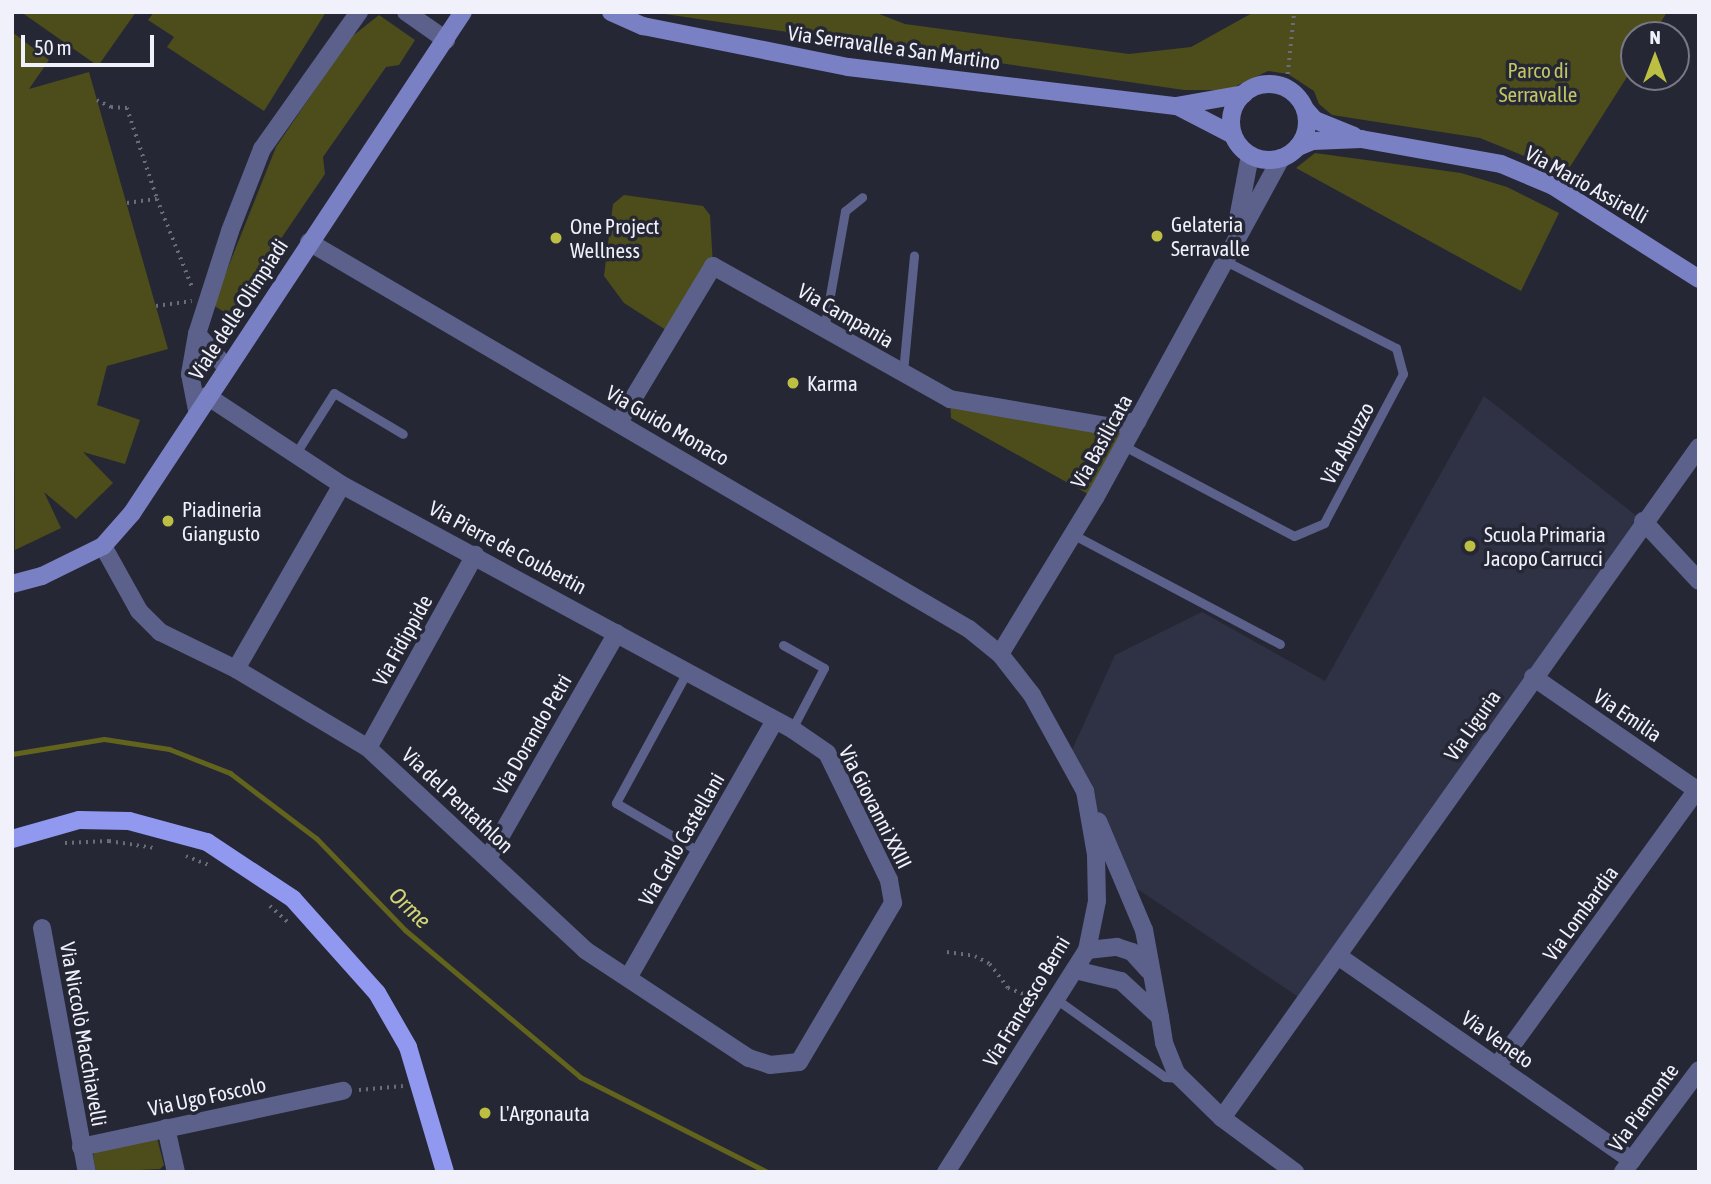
<!DOCTYPE html>
<meta charset="utf-8">
<style>
body{margin:0}
#map{position:relative;width:1711px;height:1184px;overflow:hidden;background:#262735;font-family:"Asap Condensed",sans-serif}
div>[style]{position:absolute}
[style*='--x']{left:calc(var(--x)*1px);top:calc(var(--y)*1px);width:calc(var(--w)*1px);rotate:calc(var(--a)*1deg)}
.built>*{inset:0;background:#2f3144}
.green>*{inset:0;background:#4c4d1a}
.stream>*{height:5px;margin:-2.5px;padding:0 2.5px;transform-origin:2.5px;border-radius:2.5px;background:#62631d}
.path>*{height:3.5px;margin-top:-1.75px;transform-origin:0;background:repeating-linear-gradient(90deg,#6b6c79 0 2px,transparent 0 7px)}
.lane>*{height:9px;margin:-4.5px;padding:0 4.5px;transform-origin:4.5px;border-radius:4.5px;background:#5c618b}
.street>*{height:18px;margin:-9px;padding:0 9px;transform-origin:9px;border-radius:9px;background:#5c618b}
.secondary>*{height:18px;margin:-9px;padding:0 9px;transform-origin:9px;border-radius:9px;background:#7a80c4}
.secondary>.ring{margin:-9px;padding:0;box-sizing:content-box;background:none;border:18px solid #7a80c4;border-radius:50%}
.primary>*{height:18px;margin:-9px;padding:0 9px;transform-origin:9px;border-radius:9px;background:#9098ef}
.dots>*{width:19px;height:19px;translate:-50% -50%;box-sizing:border-box;border:4px solid #262735;border-radius:50%}
span{translate:-50% -50%;white-space:nowrap;text-align:center;line-height:1.15;-webkit-text-stroke:7px #262735;paint-order:stroke}
.street-label{font-size:21px;color:#f0f1fb}
.park-label{font-size:21px;color:#c3c565}
.poi-label{font-size:21px;color:#f0f1fb}
.left{translate:0 -50%;text-align:left}
.water-label{font-size:23px;color:#d2d575;font-style:italic}
.frame{position:absolute;inset:0;border:14px solid #f0f1fb;pointer-events:none}
.north{position:absolute;left:1620px;top:21px;width:70px;height:70px;box-sizing:border-box;background:#262735;border:2px solid #777884;border-radius:50%;rotate:0deg;font-size:19px;font-weight:700;line-height:28px;text-align:center;color:#f0f1fb}
.north::after{content:'';display:block;margin:auto;width:24px;height:32px;background:#bdbf43;clip-path:polygon(50% 0,100% 100%,50% 72%,0 100%)}
.scale{position:absolute;left:21px;top:35px;width:133px;height:32px;box-sizing:border-box;border:4px solid #f0f1fb;border-top:0;padding-left:9px;font-size:21px;line-height:24px;white-space:nowrap;color:#f0f1fb;-webkit-text-stroke:5px #262735;paint-order:stroke}
</style>
<div id="map">
<div class="built">
<i style="clip-path:polygon(1484px 396px,1643px 521px,1303px 1000px,1121px 878px,1067px 761px,1115px 655px,1202px 612px,1325px 681px)"></i>
</div>
<div class="green">
<i style="clip-path:polygon(21px 12px,136px 12px,98px 66px)"></i>
<i style="clip-path:polygon(154px 12px,326px 12px,264px 111px,167px 47px,174px 37px,148px 20px)"></i>
<i style="clip-path:polygon(651px 12px,874px 12px,905px 24px,1129px 54px,1191px 47px,1254px 12px,1667px 12px,1653px 35px,1634px 35px,1634px 66px,1566px 173px,1480px 138px,1332px 115px,1319px 104px,1314px 91px,1288px 74px,1268px 71px,1228px 90px,1184px 90px)"></i>
<i style="clip-path:polygon(379px 15px,415px 40px,399px 65px,386px 67px,323px 157px,325px 174px,229px 315px,213px 305px,276px 147px,350px 38px)"></i>
<i style="clip-path:polygon(12px 32px,49px 60px,29px 89px,89px 72px,168px 349px,107px 366px,97px 405px,140px 420px,125px 464px,83px 452px,113px 483px,76px 519px,44px 492px,61px 528px,15px 550px)"></i>
<i style="clip-path:polygon(1315px 153px,1461px 173px,1507px 187px,1559px 213px,1521px 291px,1296px 168px)"></i>
<i style="clip-path:polygon(624px 195px,703px 206px,710px 215px,713px 266px,669px 332px,624px 303px,604px 276px,613px 204px)"></i>
<i style="clip-path:polygon(950px 399px,1138px 421px,1095px 498px,951px 418px)"></i>
<i style="clip-path:polygon(157px 1138px,164px 1165px,160px 1169px,96px 1172px,93px 1155px,97px 1150px)"></i>
</div>
<div class="stream">
<i style="--x:12;--y:754;--w:93;--a:-9.3"></i>
<i style="--x:104;--y:739;--w:66;--a:8.7"></i>
<i style="--x:169;--y:749;--w:66;--a:21.5"></i>
<i style="--x:230;--y:773;--w:108;--a:37.1"></i>
<i style="--x:316;--y:838;--w:128;--a:45.9"></i>
<i style="--x:405;--y:930;--w:229;--a:40"></i>
<i style="--x:580;--y:1077;--w:210;--a:26.9"></i>
</div>
<div class="path">
<i style="--x:1286;--y:88;--w:76;--a:-84"></i>
<i style="--x:97;--y:100;--w:16;--a:27"></i>
<i style="--x:111;--y:107;--w:16;--a:4"></i>
<i style="--x:127;--y:108;--w:95;--a:71.6"></i>
<i style="--x:127;--y:203;--w:30;--a:-8"></i>
<i style="--x:157;--y:199;--w:97;--a:68.2"></i>
<i style="--x:156;--y:306;--w:36;--a:-8"></i>
<i style="--x:218;--y:331;--w:4;--a:27"></i>
<i style="--x:222;--y:333;--w:58;--a:-54.1"></i>
<i style="--x:256;--y:286;--w:7;--a:34"></i>
<i style="--x:65;--y:843;--w:44;--a:-2.6"></i>
<i style="--x:109;--y:841;--w:47;--a:8.7"></i>
<i style="--x:186;--y:856;--w:24;--a:22"></i>
<i style="--x:270;--y:906;--w:27;--a:42"></i>
<i style="--x:947;--y:952;--w:28;--a:8"></i>
<i style="--x:975;--y:956;--w:17;--a:28"></i>
<i style="--x:990;--y:964;--w:30;--a:53"></i>
<i style="--x:1008;--y:988;--w:30;--a:21"></i>
<i style="--x:359;--y:1090;--w:44;--a:-5.2"></i>
</div>
<div class="lane">
<i style="--x:824;--y:329;--w:120;--a:-79.9"></i>
<i style="--x:845;--y:211;--w:22;--a:-39"></i>
<i style="--x:903;--y:372;--w:117;--a:-84.6"></i>
<i style="--x:1124;--y:446;--w:192;--a:27.9"></i>
<i style="--x:1294;--y:536;--w:33;--a:-23"></i>
<i style="--x:1324;--y:523;--w:169;--a:-62.1"></i>
<i style="--x:1403;--y:374;--w:27;--a:-105"></i>
<i style="--x:1396;--y:348;--w:192;--a:-153"></i>
<i style="--x:296;--y:453;--w:71;--a:-57.7"></i>
<i style="--x:334;--y:393;--w:80;--a:30.7"></i>
<i style="--x:1074;--y:535;--w:233;--a:27.9"></i>
<i style="--x:783;--y:645;--w:47;--a:29.3"></i>
<i style="--x:824;--y:668;--w:69;--a:117.7"></i>
<i style="--x:687;--y:672;--w:149;--a:118.5"></i>
<i style="--x:616;--y:803;--w:97;--a:30.3"></i>
<i style="--x:1056;--y:999;--w:134;--a:35.6"></i>
<i style="--x:1165;--y:1077;--w:15;--a:4"></i>
</div>
<div class="street">
<i style="--x:406;--y:12;--w:49;--a:35"></i>
<i style="--x:1237;--y:224;--w:70;--a:-79.3"></i>
<i style="--x:309;--y:242;--w:765;--a:30.39"></i>
<i style="--x:969;--y:629;--w:40;--a:39"></i>
<i style="--x:1000;--y:654;--w:52;--a:52"></i>
<i style="--x:1032;--y:695;--w:110;--a:61.1"></i>
<i style="--x:1085;--y:791;--w:65;--a:80.2"></i>
<i style="--x:1096;--y:855;--w:46;--a:88.8"></i>
<i style="--x:1097;--y:901;--w:50;--a:101.5"></i>
<i style="--x:1087;--y:950;--w:263;--a:122.4"></i>
<i style="--x:197;--y:334;--w:41;--a:99.9"></i>
<i style="--x:190;--y:374;--w:38;--a:79"></i>
<i style="--x:226;--y:367;--w:44;--a:-131.3"></i>
<i style="--x:197;--y:334;--w:108;--a:-72.2"></i>
<i style="--x:230;--y:231;--w:88;--a:-68.7"></i>
<i style="--x:262;--y:149;--w:168;--a:-54.7"></i>
<i style="--x:619;--y:422;--w:182;--a:-58.9"></i>
<i style="--x:713;--y:266;--w:272;--a:29.3"></i>
<i style="--x:950;--y:399;--w:158;--a:9.8"></i>
<i style="--x:1106;--y:426;--w:32;--a:-9"></i>
<i style="--x:1643;--y:521;--w:82;--a:47"></i>
<i style="--x:103;--y:546;--w:74;--a:61"></i>
<i style="--x:139;--y:611;--w:30;--a:45"></i>
<i style="--x:160;--y:632;--w:85;--a:26"></i>
<i style="--x:236;--y:669;--w:154;--a:30.9"></i>
<i style="--x:368;--y:748;--w:296;--a:42.9"></i>
<i style="--x:585;--y:950;--w:196;--a:33.4"></i>
<i style="--x:749;--y:1058;--w:22;--a:18"></i>
<i style="--x:770;--y:1065;--w:29;--a:-6"></i>
<i style="--x:799;--y:1062;--w:185;--a:-59.4"></i>
<i style="--x:893;--y:903;--w:23;--a:-100"></i>
<i style="--x:889;--y:880;--w:141;--a:-116"></i>
<i style="--x:827;--y:753;--w:42;--a:-145.6"></i>
<i style="--x:792;--y:729;--w:512;--a:-151.53"></i>
<i style="--x:342;--y:485;--w:162;--a:-146.6"></i>
<i style="--x:1000;--y:654;--w:183;--a:-58.7"></i>
<i style="--x:1095;--y:498;--w:388;--a:-61.3"></i>
<i style="--x:236;--y:669;--w:212;--a:-60.1"></i>
<i style="--x:1533;--y:677;--w:199;--a:34.6"></i>
<i style="--x:368;--y:748;--w:221;--a:-61"></i>
<i style="--x:488;--y:858;--w:259;--a:-60.2"></i>
<i style="--x:42;--y:928;--w:248;--a:79.6"></i>
<i style="--x:1087;--y:950;--w:30;--a:-6"></i>
<i style="--x:1117;--y:947;--w:16;--a:18"></i>
<i style="--x:1132;--y:952;--w:25;--a:48"></i>
<i style="--x:1338;--y:956;--w:358;--a:34.8"></i>
<i style="--x:1075;--y:970;--w:47;--a:13.4"></i>
<i style="--x:1121;--y:981;--w:53;--a:42.7"></i>
<i style="--x:1160;--y:1017;--w:88;--a:-100.4"></i>
<i style="--x:1144;--y:930;--w:118;--a:-112.9"></i>
<i style="--x:628;--y:978;--w:295;--a:-60.3"></i>
<i style="--x:1160;--y:1017;--w:26;--a:81"></i>
<i style="--x:1164;--y:1043;--w:32;--a:68"></i>
<i style="--x:1176;--y:1073;--w:64;--a:44.4"></i>
<i style="--x:1222;--y:1118;--w:91;--a:36.5"></i>
<i style="--x:1497;--y:1066;--w:344;--a:-54.1"></i>
<i style="--x:1222;--y:1118;--w:823;--a:-54.59"></i>
<i style="--x:166;--y:1128;--w:45;--a:77.2"></i>
<i style="--x:81;--y:1147;--w:268;--a:-12.1"></i>
<i style="--x:1623;--y:1172;--w:127;--a:-53.3"></i>
</div>
<div class="secondary">
<i style="--x:611;--y:12;--w:35;--a:24"></i>
<i style="--x:643;--y:26;--w:209;--a:11.3"></i>
<i style="--x:848;--y:67;--w:330;--a:6.8"></i>
<i style="--x:1176;--y:106;--w:69;--a:-10"></i>
<i class="ring" style="left:1231px;top:84px;width:58px;height:58px"></i>
<i style="--x:1179;--y:107;--w:61;--a:27.4"></i>
<i style="--x:1305;--y:109;--w:15;--a:48"></i>
<i style="--x:1315;--y:120;--w:42;--a:22.3"></i>
<i style="--x:1298;--y:147;--w:15;--a:-23"></i>
<i style="--x:1312;--y:141;--w:49;--a:-2.3"></i>
<i style="--x:1361;--y:139;--w:142;--a:10.1"></i>
<i style="--x:1501;--y:164;--w:56;--a:22.9"></i>
<i style="--x:1553;--y:186;--w:173;--a:32.5"></i>
<i style="--x:12;--y:584;--w:31;--a:-15"></i>
<i style="--x:42;--y:576;--w:68;--a:-26.2"></i>
<i style="--x:103;--y:546;--w:44;--a:-48.7"></i>
<i style="--x:132;--y:513;--w:600;--a:-56.55"></i>
</div>
<div class="primary">
<i style="--x:12;--y:839;--w:70;--a:-15.8"></i>
<i style="--x:79;--y:820;--w:50;--a:1.1"></i>
<i style="--x:129;--y:821;--w:81;--a:15.1"></i>
<i style="--x:207;--y:842;--w:103;--a:33.5"></i>
<i style="--x:293;--y:899;--w:126;--a:48.2"></i>
<i style="--x:377;--y:993;--w:62;--a:60.1"></i>
<i style="--x:408;--y:1047;--w:130;--a:73.5"></i>
</div>
<div class="dots">
<i style="left:1157px;top:236px;background:#bdbf43"></i>
<i style="left:556px;top:238px;background:#bdbf43"></i>
<i style="left:793px;top:383px;background:#bdbf43"></i>
<i style="left:168px;top:521px;background:#bdbf43"></i>
<i style="left:1470px;top:546px;background:#bdbf43"></i>
<i style="left:485px;top:1113px;background:#bdbf43"></i>
</div>
<div class="street-label">
<span style="left:894px;top:47px;rotate:8deg">Via Serravalle a San Martino</span>
<span style="left:1587px;top:184px;rotate:29deg">Via Mario Assirelli</span>
<span style="left:238px;top:309px;rotate:-57deg">Viale delle Olimpiadi</span>
<span style="left:846px;top:315px;rotate:30deg">Via Campania</span>
<span style="left:668px;top:425px;rotate:30deg">Via Guido Monaco</span>
<span style="left:1101px;top:441px;rotate:-61deg">Via Basilicata</span>
<span style="left:1347px;top:443px;rotate:-62deg">Via Abruzzo</span>
<span style="left:508px;top:547px;rotate:28deg">Via Pierre de Coubertin</span>
<span style="left:402px;top:640px;rotate:-61deg">Via Fidippide</span>
<span style="left:1628px;top:715px;rotate:34deg">Via Emilia</span>
<span style="left:1472px;top:725px;rotate:-55deg">Via Liguria</span>
<span style="left:532px;top:734px;rotate:-60deg">Via Dorando Petri</span>
<span style="left:458px;top:800px;rotate:43deg">Via del Pentathlon</span>
<span style="left:876px;top:807px;rotate:63deg">Via Giovanni XXIII</span>
<span style="left:681px;top:839px;rotate:-60deg">Via Carlo Castellani</span>
<span style="left:1580px;top:913px;rotate:-54deg">Via Lombardia</span>
<span style="left:1026px;top:1001px;rotate:-59deg">Via Francesco Berni</span>
<span style="left:84px;top:1034px;rotate:80deg">Via Niccolò Macchiavelli</span>
<span style="left:1498px;top:1039px;rotate:35deg">Via Veneto</span>
<span style="left:207px;top:1096px;rotate:-12deg">Via Ugo Foscolo</span>
<span style="left:1643px;top:1107px;rotate:-54deg">Via Piemonte</span>
</div>
<div class="park-label">
<span style="left:1538px;top:82px">Parco di<br>Serravalle</span>
</div>
<div class="poi-label">
<span class="left" style="left:1171px;top:236px">Gelateria<br>Serravalle</span>
<span class="left" style="left:570px;top:238px">One Project<br>Wellness</span>
<span class="left" style="left:807px;top:383px">Karma</span>
<span class="left" style="left:182px;top:521px">Piadineria<br>Giangusto</span>
<span class="left" style="left:1484px;top:546px">Scuola Primaria<br>Jacopo Carrucci</span>
<span class="left" style="left:499px;top:1113px">L'Argonauta</span>
</div>
<div class="water-label">
<span style="left:410px;top:908px;rotate:44deg">Orme</span>
</div>
<div class="frame"></div>
<div class="north">N</div>
<div class="scale">50 m</div>
</div>
